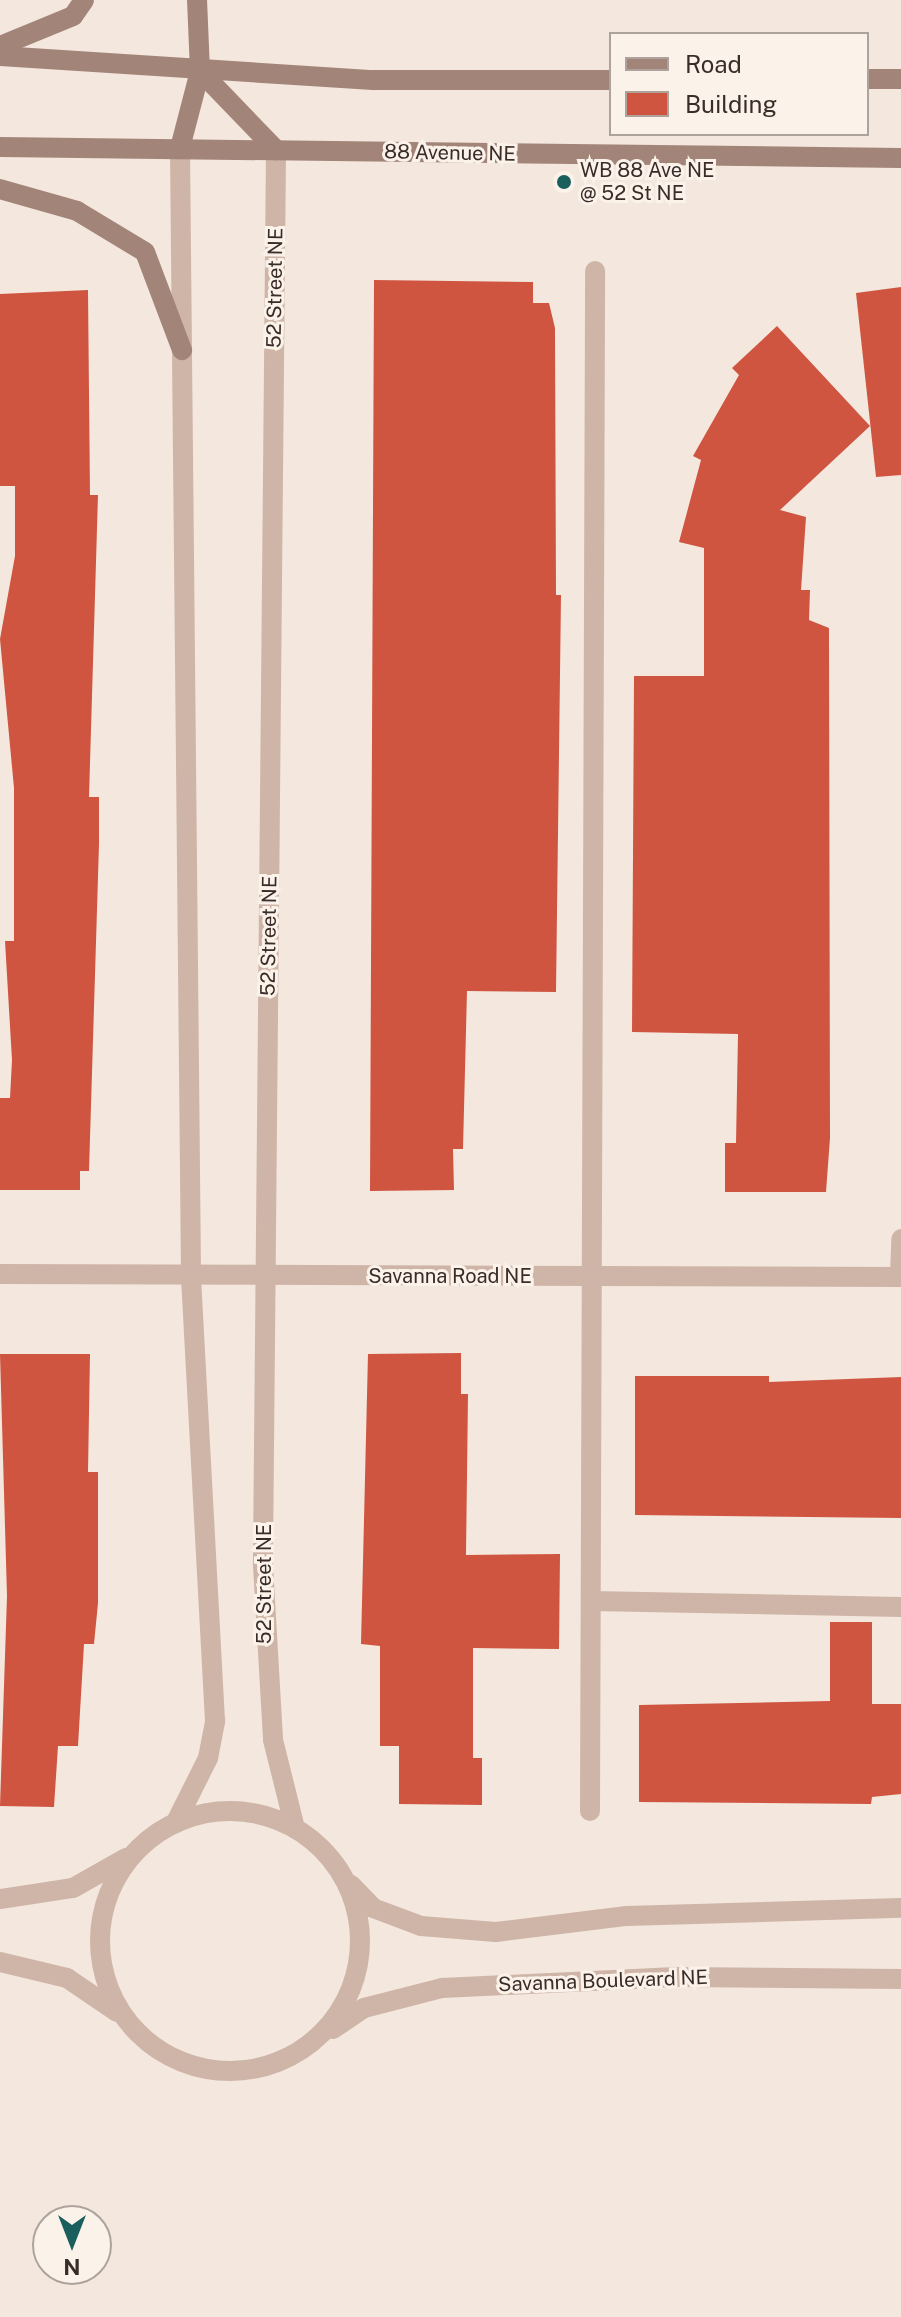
<!DOCTYPE html>
<style>
body{margin:0}
#map{position:relative;width:901px;height:2317px;overflow:hidden;background:#f4e7dd;font-family:"Public Sans",sans-serif}
div>[style]{position:absolute}
[style*='--x']{left:calc(var(--x)*1px);top:calc(var(--y)*1px);width:calc(var(--w)*1px);rotate:calc(var(--a)*1deg)}
.building>*{inset:0;background:#cf5541}
.lane>*{height:20px;margin:-10px;padding:0 10px;transform-origin:10px;border-radius:10px;background:#ceb5a8}
.street>*{height:20px;margin:-10px;padding:0 10px;transform-origin:10px;border-radius:10px;background:#ceb5a8}
.street>.ring{margin:-10px;padding:0;box-sizing:content-box;background:none;border:20px solid #ceb5a8;border-radius:50%}
.secondary>*{height:20px;margin:-10px;padding:0 10px;transform-origin:10px;border-radius:10px;background:#a28479}
.dots>*{width:22px;height:22px;translate:-50% -50%;box-sizing:border-box;border:4px solid #fbf2ea;border-radius:50%}
span{translate:-50% -50%;white-space:nowrap;text-align:center;line-height:1.15;-webkit-text-stroke:6px #fbf2ea;paint-order:stroke}
.street-label{font-size:20px;color:#3a2c28}
.poi-label{font-size:20px;color:#3a2c28}
.left{translate:0 -50%;text-align:left}
.legend{position:absolute;left:609px;top:32px;width:260px;height:104px;box-sizing:border-box;background:#fbf2ea;border:2px solid #aea39c;margin:0;padding:10px 14px;list-style:none;font-size:24px;color:#3a2c28}
.legend li{display:flex;align-items:center;gap:16px;height:40px}
.legend b{width:40px;border:2px solid #aea39c}
.north{position:absolute;left:32px;top:2205px;width:80px;height:80px;box-sizing:border-box;background:#fbf2ea;border:2px solid #aea39c;border-radius:50%;rotate:180deg;font-size:22px;font-weight:700;line-height:32px;text-align:center;color:#3a2c28}
.north::after{content:'';display:block;margin:auto;width:28px;height:36px;background:#1a5f5d;clip-path:polygon(50% 0,100% 100%,50% 72%,0 100%)}
</style>
<div id="map">
<div class="building">
<i style="clip-path:polygon(374px 280px,533px 282px,533px 303px,549px 303px,555px 328px,556px 595px,561px 595px,556px 992px,467px 991px,463px 1149px,453px 1149px,454px 1190px,370px 1191px)"></i>
<i style="clip-path:polygon(901px 287px,901px 475px,876px 477px,856px 293px)"></i>
<i style="clip-path:polygon(88px 290px,90px 495px,98px 495px,89px 797px,99px 797px,99px 844px,89px 1171px,80px 1171px,80px 1190px,0 1190px,0 1098px,10px 1098px,12px 1060px,5px 941px,14px 941px,14px 788px,0 639px,15px 556px,15px 486px,0 486px,0 294px)"></i>
<i style="clip-path:polygon(777px 326px,870px 426px,780px 510px,806px 517px,801px 590px,810px 590px,809px 620px,829px 628px,830px 1138px,826px 1192px,725px 1192px,725px 1143px,736px 1143px,738px 1034px,632px 1032px,634px 676px,704px 676px,704px 548px,679px 542px,701px 460px,693px 456px,739px 375px,732px 368px)"></i>
<i style="clip-path:polygon(461px 1353px,461px 1394px,468px 1394px,466px 1555px,560px 1554px,559px 1649px,473px 1648px,473px 1758px,482px 1758px,482px 1805px,399px 1804px,399px 1746px,380px 1746px,380px 1646px,361px 1644px,368px 1354px)"></i>
<i style="clip-path:polygon(0 1354px,90px 1354px,88px 1472px,98px 1472px,98px 1603px,94px 1644px,84px 1644px,78px 1746px,58px 1746px,54px 1807px,0 1806px,7px 1596px)"></i>
<i style="clip-path:polygon(635px 1376px,769px 1376px,769px 1382px,901px 1377px,901px 1518px,635px 1515px)"></i>
<i style="clip-path:polygon(830px 1622px,872px 1622px,872px 1704px,901px 1704px,901px 1794px,872px 1797px,871px 1804px,639px 1802px,639px 1705px,830px 1701px)"></i>
</div>
<div class="lane">
<i style="--x:591;--y:1601;--w:310;--a:1.1"></i>
<i style="--x:590;--y:1811;--w:1540;--a:-89.81"></i>
</div>
<div class="street">
<i style="--x:276;--y:150;--w:1415;--a:90.53"></i>
<i style="--x:263;--y:1565;--w:175;--a:86.7"></i>
<i style="--x:273;--y:1740;--w:91;--a:76"></i>
<i style="--x:0;--y:1274;--w:901;--a:0.19"></i>
<i style="--x:900;--y:1277;--w:38;--a:-88"></i>
<i class="ring" style="left:100px;top:1811px;width:240px;height:240px"></i>
<i style="--x:176;--y:1822;--w:72;--a:-63.4"></i>
<i style="--x:208;--y:1758;--w:38;--a:-79"></i>
<i style="--x:215;--y:1721;--w:448;--a:-93.1"></i>
<i style="--x:191;--y:1274;--w:1126;--a:-90.56"></i>
<i style="--x:351;--y:1885;--w:32;--a:46"></i>
<i style="--x:373;--y:1908;--w:51;--a:20.6"></i>
<i style="--x:421;--y:1926;--w:75;--a:4.6"></i>
<i style="--x:496;--y:1932;--w:132;--a:-7"></i>
<i style="--x:627;--y:1916;--w:274;--a:-1.7"></i>
<i style="--x:0;--y:1899;--w:74;--a:-8.6"></i>
<i style="--x:73;--y:1888;--w:61;--a:-29.5"></i>
<i style="--x:0;--y:1962;--w:69;--a:13.4"></i>
<i style="--x:67;--y:1978;--w:60;--a:34.2"></i>
<i style="--x:333;--y:2029;--w:37;--a:-34"></i>
<i style="--x:364;--y:2008;--w:81;--a:-14.4"></i>
<i style="--x:442;--y:1988;--w:234;--a:-2.7"></i>
<i style="--x:676;--y:1977;--w:225;--a:0.5"></i>
</div>
<div class="secondary">
<i style="--x:0;--y:46;--w:79;--a:-22.3"></i>
<i style="--x:73;--y:16;--w:19;--a:-55"></i>
<i style="--x:0;--y:56;--w:374;--a:3.7"></i>
<i style="--x:373;--y:80;--w:238;--a:0"></i>
<i style="--x:200;--y:71;--w:110;--a:46.1"></i>
<i style="--x:867;--y:79;--w:34;--a:0"></i>
<i style="--x:0;--y:147;--w:901;--a:0.7"></i>
<i style="--x:180;--y:148;--w:80;--a:-75.4"></i>
<i style="--x:200;--y:71;--w:71;--a:-92.4"></i>
<i style="--x:0;--y:189;--w:80;--a:15.9"></i>
<i style="--x:77;--y:211;--w:79;--a:31.1"></i>
<i style="--x:145;--y:252;--w:105;--a:69.3"></i>
</div>
<div class="dots">
<i style="left:564px;top:182px;background:#1a5f5d"></i>
</div>
<div class="street-label">
<span style="left:450px;top:153px;rotate:1deg">88 Avenue NE</span>
<span style="left:275px;top:288px;rotate:-89deg">52 Street NE</span>
<span style="left:269px;top:936px;rotate:-89deg">52 Street NE</span>
<span style="left:450px;top:1276px">Savanna Road NE</span>
<span style="left:264px;top:1584px;rotate:-90deg">52 Street NE</span>
<span style="left:603px;top:1981px;rotate:-2deg">Savanna Boulevard NE</span>
</div>
<div class="poi-label">
<span class="left" style="left:580px;top:182px">WB 88 Ave NE<br>@ 52 St NE</span>
</div>
<ul class="legend">
<li><b style="height:10px;background:#a28479"></b>Road</li>
<li><b style="height:22px;background:#cf5541"></b>Building</li>
</ul>
<div class="north">N</div>
</div>
